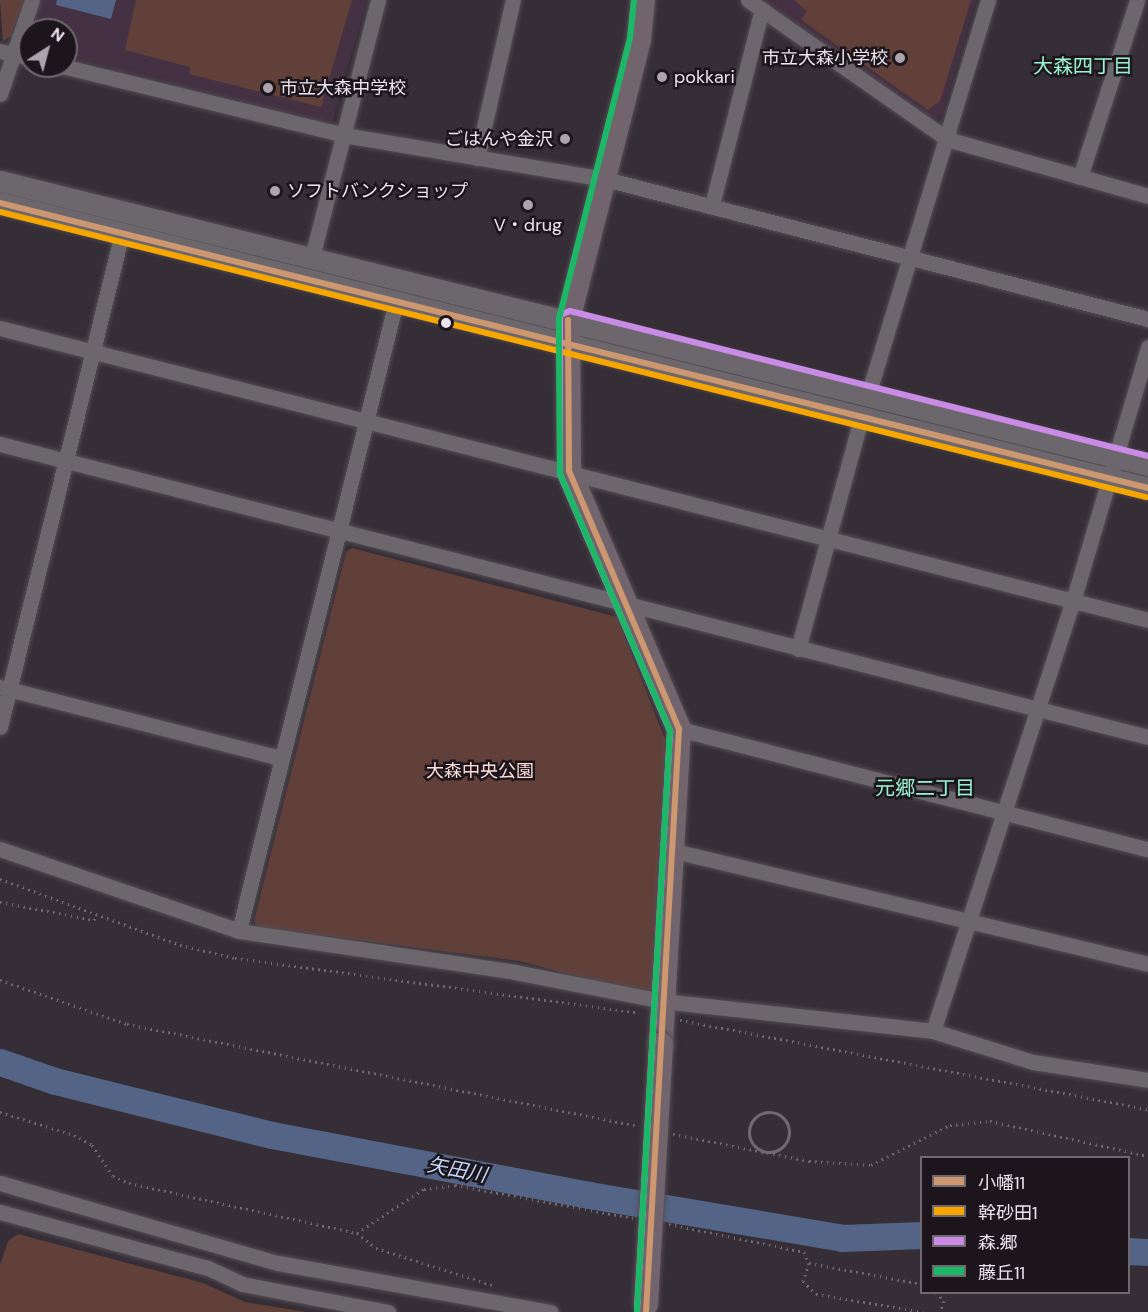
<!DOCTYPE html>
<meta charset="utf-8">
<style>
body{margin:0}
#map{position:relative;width:1148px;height:1312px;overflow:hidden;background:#362e36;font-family:"DM Sans","Noto Sans JP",sans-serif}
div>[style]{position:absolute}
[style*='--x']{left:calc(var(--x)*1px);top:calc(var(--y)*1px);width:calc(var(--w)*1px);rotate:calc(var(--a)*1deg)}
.built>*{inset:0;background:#443143}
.green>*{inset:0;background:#62403a}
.water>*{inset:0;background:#536486}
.river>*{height:27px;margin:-13.5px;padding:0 13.5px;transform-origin:13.5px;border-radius:13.5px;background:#536486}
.path>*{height:3px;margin-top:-1.5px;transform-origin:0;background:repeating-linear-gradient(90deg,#6f6a6f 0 1.5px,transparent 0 6px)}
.path>.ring{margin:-1.5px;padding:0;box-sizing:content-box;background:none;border:3px solid #6f6a6f;border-radius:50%}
.roads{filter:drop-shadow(0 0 2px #534c53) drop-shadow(0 0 2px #534c53)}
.street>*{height:15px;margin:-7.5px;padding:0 7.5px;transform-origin:7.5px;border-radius:7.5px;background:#6c676c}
.secondary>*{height:21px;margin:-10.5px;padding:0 10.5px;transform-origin:10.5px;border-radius:10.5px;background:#6c676c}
.primary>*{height:24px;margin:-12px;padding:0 12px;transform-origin:12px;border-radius:12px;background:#72646c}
.bridges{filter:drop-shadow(0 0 2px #534c53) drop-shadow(0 0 2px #534c53)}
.primary-bridge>*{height:24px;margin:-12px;padding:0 12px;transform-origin:12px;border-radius:12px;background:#72646c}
.bus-1>*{height:6px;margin:-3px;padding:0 3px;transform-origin:3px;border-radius:3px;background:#cd976f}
.bus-2>*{height:6px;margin:-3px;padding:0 3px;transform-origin:3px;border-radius:3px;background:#f7a600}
.bus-3>*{height:6px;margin:-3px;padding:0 3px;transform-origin:3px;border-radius:3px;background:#ca8be6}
.bus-4>*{height:6px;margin:-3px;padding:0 3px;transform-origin:3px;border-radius:3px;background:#1ab867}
.dots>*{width:16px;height:16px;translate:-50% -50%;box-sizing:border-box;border:3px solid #1c161c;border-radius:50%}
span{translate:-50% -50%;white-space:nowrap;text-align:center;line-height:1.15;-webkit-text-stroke:5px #1c161c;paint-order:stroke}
.poi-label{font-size:18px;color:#ece3ec}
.right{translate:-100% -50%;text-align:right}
.left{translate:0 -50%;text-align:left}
.park-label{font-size:18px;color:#fcdcd5}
.neighbourhood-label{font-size:20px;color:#99f3d0}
.water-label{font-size:20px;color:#c5d8fe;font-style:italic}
.legend{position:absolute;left:920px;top:1156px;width:210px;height:138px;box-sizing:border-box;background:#1c161c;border:2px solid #6f686f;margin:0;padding:8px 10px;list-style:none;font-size:18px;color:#ece3ec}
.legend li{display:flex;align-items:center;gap:12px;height:30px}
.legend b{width:30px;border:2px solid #6f686f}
.north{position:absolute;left:18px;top:18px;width:60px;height:60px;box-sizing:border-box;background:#1c161c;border:2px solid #6f686f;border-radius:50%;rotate:36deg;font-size:16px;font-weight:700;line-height:24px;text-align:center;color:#ece3ec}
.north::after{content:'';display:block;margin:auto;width:21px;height:27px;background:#aca4ac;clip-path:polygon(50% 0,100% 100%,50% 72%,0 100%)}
</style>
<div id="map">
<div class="built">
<i style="clip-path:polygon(41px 0,367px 0,332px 123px,66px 57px,66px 30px,31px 30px)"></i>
<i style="clip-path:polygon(760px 0,976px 0,942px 115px,930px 121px)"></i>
</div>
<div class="green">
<i style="clip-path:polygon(0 0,24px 0,11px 36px,3px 41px)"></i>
<i style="clip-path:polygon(136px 0,352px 0,321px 107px,189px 74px,190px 67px,125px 50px)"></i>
<i style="clip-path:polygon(794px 0,971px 0,940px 101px,928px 110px,801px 20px,807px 11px)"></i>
<i style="clip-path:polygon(352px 548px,617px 617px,666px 742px,653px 992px,647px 995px,519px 961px,257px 927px,254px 921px,346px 552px)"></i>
<i style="clip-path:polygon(18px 1234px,203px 1283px,245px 1302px,306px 1312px,0 1312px,0 1265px,8px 1241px)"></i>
</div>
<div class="water">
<i style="clip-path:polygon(57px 0,116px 0,111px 19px,56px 5px)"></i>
</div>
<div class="river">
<i style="--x:0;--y:1062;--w:58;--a:19.1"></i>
<i style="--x:55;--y:1081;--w:224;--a:14"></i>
<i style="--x:272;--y:1135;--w:323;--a:10.7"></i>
<i style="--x:589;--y:1195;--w:257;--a:9.6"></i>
<i style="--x:842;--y:1238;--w:80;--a:-2.1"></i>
<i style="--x:1128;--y:1251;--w:20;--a:3"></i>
</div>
<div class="path">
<i style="--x:0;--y:879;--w:192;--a:20.1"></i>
<i style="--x:180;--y:945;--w:57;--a:13.3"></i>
<i style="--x:235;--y:958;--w:404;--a:7.7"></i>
<i style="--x:0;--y:902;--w:96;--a:10.8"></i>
<i style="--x:94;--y:920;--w:6;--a:-72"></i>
<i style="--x:0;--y:980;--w:134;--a:19.1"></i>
<i style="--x:127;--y:1024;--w:521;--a:11.29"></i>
<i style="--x:680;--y:1020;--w:476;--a:10.8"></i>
<i style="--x:0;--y:1112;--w:77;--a:17.3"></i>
<i style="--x:74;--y:1135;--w:21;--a:29"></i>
<i style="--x:92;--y:1145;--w:37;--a:56"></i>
<i style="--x:113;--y:1176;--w:17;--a:24"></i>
<i style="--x:129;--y:1183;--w:233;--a:12.4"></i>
<i style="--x:357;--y:1233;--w:80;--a:-33.3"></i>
<i style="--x:424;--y:1189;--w:31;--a:-7"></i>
<i style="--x:455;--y:1185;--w:181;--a:10.5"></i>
<i class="ring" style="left:749px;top:1112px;width:37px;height:37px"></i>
<i style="--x:673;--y:1134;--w:139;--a:11.2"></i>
<i style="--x:809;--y:1161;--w:62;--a:3.7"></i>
<i style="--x:871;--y:1165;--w:89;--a:-26.9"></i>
<i style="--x:950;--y:1125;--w:40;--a:-5.7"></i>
<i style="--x:990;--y:1121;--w:162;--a:12.5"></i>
<i style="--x:669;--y:1224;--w:138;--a:11.7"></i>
<i style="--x:804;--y:1252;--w:12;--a:66"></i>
<i style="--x:809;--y:1263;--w:19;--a:108"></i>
<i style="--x:803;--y:1281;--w:18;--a:45"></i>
<i style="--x:816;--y:1294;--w:109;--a:9.5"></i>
<i style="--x:357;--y:1233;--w:24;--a:38"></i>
<i style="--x:376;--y:1248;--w:122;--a:17.7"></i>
<i style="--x:809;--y:1263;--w:115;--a:10.5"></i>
<i style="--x:936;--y:1292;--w:12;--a:48"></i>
<i style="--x:944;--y:1301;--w:12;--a:110"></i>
</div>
<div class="roads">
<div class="street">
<i style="--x:748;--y:0;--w:243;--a:34.9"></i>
<i style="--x:947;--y:139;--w:209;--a:15.8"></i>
<i style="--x:0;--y:51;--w:31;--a:13"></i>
<i style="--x:62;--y:66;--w:290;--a:13.7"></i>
<i style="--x:344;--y:135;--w:265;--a:9.6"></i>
<i style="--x:605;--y:179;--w:561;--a:14.46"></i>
<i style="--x:0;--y:94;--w:99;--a:-71.2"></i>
<i style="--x:477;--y:158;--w:162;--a:-77.2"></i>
<i style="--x:1080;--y:177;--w:186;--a:-72.1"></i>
<i style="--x:712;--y:205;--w:202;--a:-75.7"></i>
<i style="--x:312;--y:257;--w:265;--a:-75.6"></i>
<i style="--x:0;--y:328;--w:1185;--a:14.27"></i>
<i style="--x:868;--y:395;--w:413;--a:-73.1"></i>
<i style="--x:0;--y:444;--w:1185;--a:14.32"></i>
<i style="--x:798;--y:649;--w:243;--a:-74.7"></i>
<i style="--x:0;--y:687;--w:290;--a:14.2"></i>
<i style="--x:0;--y:727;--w:509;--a:-76.13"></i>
<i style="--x:679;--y:729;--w:484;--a:14.4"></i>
<i style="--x:0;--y:849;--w:253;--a:18.9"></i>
<i style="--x:239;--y:931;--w:279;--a:8.4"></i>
<i style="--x:515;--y:972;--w:151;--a:11.1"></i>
<i style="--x:663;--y:1001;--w:272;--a:6.3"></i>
<i style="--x:933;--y:1031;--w:105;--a:17.2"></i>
<i style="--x:1033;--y:1062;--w:116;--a:8.9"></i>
<i style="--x:670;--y:850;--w:491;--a:13.4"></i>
<i style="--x:239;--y:931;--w:648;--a:-75.99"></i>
<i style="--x:933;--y:1031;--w:452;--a:-72"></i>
<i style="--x:1073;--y:601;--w:265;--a:-73.5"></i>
<i style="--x:0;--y:1183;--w:289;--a:16.1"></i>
<i style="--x:278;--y:1263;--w:277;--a:10.2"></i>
<i style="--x:0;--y:1212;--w:215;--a:15.1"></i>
<i style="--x:208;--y:1268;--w:38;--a:25"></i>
<i style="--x:242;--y:1284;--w:149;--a:10.9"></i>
</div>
<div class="secondary">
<i style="--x:0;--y:181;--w:1183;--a:13.9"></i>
<i style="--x:0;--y:203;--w:1183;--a:13.94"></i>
</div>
<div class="primary">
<i style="--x:643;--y:0;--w:40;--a:95.7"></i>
<i style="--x:639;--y:40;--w:289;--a:104.2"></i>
<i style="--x:568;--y:320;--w:151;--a:89.6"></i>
<i style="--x:569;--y:471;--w:280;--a:66.9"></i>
<i style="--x:679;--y:729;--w:316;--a:93.3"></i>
</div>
</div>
<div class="bridges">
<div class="primary-bridge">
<i style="--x:646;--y:1304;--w:260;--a:-86.7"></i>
</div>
</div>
<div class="bus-1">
<i style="--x:0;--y:203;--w:1183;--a:13.94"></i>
<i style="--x:568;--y:320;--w:151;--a:89.6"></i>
<i style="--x:569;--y:471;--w:280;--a:66.9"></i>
<i style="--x:679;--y:729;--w:584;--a:93.24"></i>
</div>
<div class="bus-2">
<i style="--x:0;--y:212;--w:1181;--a:13.97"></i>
</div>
<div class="bus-3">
<i style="--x:637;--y:1311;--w:581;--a:-86.74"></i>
<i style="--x:670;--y:731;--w:280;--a:-113.2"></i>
<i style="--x:560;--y:474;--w:159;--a:-90"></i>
<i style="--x:560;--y:315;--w:11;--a:-22"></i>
<i style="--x:570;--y:311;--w:596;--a:14.08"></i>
</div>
<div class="bus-4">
<i style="--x:634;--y:0;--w:38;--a:96"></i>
<i style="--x:630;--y:38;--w:289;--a:104.2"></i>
<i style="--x:559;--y:318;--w:25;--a:90"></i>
<i style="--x:559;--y:343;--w:131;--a:89.6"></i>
<i style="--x:560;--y:474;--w:280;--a:66.8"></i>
<i style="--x:670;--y:731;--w:581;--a:93.26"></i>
</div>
<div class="dots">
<i style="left:900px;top:58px;background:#aca4ac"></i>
<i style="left:662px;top:77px;background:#aca4ac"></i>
<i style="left:268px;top:88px;background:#aca4ac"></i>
<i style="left:565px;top:139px;background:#aca4ac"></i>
<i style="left:275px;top:191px;background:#aca4ac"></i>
<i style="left:528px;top:205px;background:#aca4ac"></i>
<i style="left:446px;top:323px;background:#ece3ec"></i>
</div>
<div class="poi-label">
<span class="right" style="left:888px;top:58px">市立大森小学校</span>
<span class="left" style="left:674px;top:77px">pokkari</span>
<span class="left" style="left:280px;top:88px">市立大森中学校</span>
<span class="right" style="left:553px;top:139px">ごはんや金沢</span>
<span class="left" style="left:287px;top:191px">ソフトバンクショップ</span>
<span style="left:528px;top:225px">V・drug</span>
</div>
<div class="park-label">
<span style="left:480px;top:771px">大森中央公園</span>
</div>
<div class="neighbourhood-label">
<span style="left:1083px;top:66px">大森四丁目</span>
<span style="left:925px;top:788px">元郷二丁目</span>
</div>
<div class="water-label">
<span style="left:457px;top:1170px;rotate:11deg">矢田川</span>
</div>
<ul class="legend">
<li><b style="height:8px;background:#cd976f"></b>小幡11</li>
<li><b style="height:8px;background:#f7a600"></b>幹砂田1</li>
<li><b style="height:8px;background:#ca8be6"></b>森.郷</li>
<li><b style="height:8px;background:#1ab867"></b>藤丘11</li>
</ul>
<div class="north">N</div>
</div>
